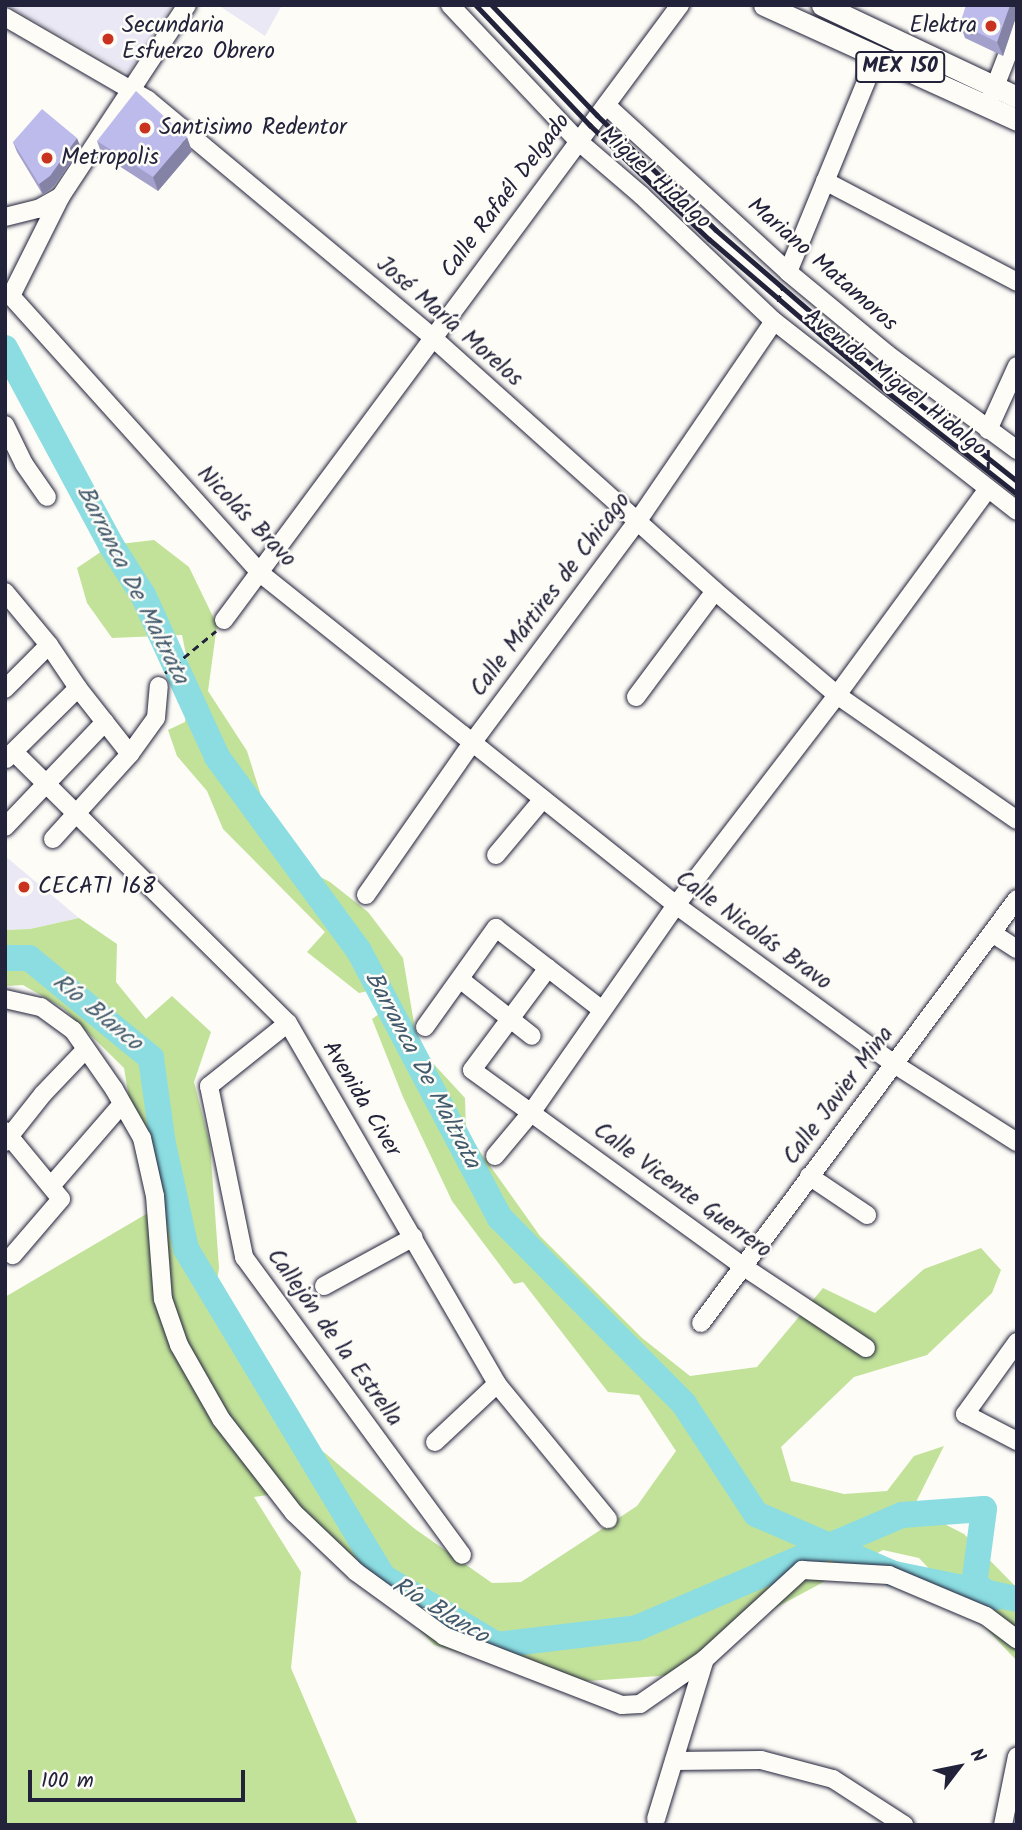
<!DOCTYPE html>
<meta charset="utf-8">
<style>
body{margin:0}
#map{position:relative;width:1022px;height:1830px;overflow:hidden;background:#fdfcf7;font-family:Kalam,sans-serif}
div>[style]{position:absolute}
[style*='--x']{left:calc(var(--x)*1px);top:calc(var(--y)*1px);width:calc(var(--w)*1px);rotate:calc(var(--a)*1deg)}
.built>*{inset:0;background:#eae8f4}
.green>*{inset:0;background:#c2e29a}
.river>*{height:26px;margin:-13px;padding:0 13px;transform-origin:13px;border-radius:13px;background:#8bdde1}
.path>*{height:2.5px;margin-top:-1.25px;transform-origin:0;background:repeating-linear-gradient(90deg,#22223b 0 7px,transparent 0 12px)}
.roads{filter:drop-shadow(0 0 2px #22223b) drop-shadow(0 0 2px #22223b)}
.minor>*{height:18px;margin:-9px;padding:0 9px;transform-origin:9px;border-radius:9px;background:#fdfcf7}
.major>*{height:21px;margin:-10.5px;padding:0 10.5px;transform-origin:10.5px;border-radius:10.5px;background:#fdfcf7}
.rail>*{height:4.5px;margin:-2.25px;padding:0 2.25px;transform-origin:2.25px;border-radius:2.25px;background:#22223b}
.wall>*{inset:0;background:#a3a1cb}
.shaded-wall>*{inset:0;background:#8483a5}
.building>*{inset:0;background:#bdbbec}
.dots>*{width:19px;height:19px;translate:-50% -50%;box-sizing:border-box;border:4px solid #fdfcf7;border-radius:50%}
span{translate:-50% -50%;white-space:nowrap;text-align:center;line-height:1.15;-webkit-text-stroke:5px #fdfcf7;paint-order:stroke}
.shield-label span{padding:2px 5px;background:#fdfcf7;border:2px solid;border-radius:5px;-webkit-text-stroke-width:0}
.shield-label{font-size:21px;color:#22223b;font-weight:700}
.poi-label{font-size:23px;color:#22223b}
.left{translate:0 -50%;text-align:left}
.right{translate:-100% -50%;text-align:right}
.street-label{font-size:23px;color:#22223b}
.water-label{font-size:24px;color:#425a6d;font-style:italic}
.frame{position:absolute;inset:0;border:7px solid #22223b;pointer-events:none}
.north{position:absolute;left:924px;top:1732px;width:70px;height:70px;-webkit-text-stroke:5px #fdfcf7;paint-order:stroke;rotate:58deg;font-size:19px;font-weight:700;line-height:28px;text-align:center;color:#22223b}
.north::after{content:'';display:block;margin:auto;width:24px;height:32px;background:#22223b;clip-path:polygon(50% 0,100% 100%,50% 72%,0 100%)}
.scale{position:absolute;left:28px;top:1770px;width:217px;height:32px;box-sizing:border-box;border:4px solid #22223b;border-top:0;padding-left:9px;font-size:21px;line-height:24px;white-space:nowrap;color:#22223b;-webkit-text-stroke:5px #fdfcf7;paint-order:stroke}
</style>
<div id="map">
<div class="built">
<i style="clip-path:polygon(6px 5px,172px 5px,128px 73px)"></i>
<i style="clip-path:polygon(218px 5px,282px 5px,265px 36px)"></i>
<i style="clip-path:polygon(5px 856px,79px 918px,30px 929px,5px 930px)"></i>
</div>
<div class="green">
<i style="clip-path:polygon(154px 540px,189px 567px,217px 625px,208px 691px,247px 751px,280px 856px,330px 882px,368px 912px,403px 958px,418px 1047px,465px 1098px,466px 1132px,540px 1236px,642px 1338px,690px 1376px,757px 1367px,823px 1288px,875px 1313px,924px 1269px,981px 1248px,1001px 1270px,992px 1293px,927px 1355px,854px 1377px,781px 1447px,791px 1481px,844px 1494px,887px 1491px,914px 1456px,944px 1446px,913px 1508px,964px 1534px,1017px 1588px,1017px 1661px,919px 1558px,883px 1550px,777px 1607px,686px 1674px,561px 1683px,434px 1645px,344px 1552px,275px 1494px,254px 1497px,301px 1572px,291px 1668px,358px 1825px,5px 1825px,5px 1297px,148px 1213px,124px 1068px,63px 1008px,23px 985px,5px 986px,5px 930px,30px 929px,79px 918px,117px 944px,116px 982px,146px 1019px,172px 996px,211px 1032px,194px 1082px,210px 1144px,219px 1268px,212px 1314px,262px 1400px,415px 1529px,492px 1583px,521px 1582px,637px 1506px,676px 1451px,639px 1395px,608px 1392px,523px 1282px,514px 1284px,452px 1201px,403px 1097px,372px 1019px,383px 1011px,377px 989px,359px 993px,307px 952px,325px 932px,223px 829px,207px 791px,177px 756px,168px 730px,185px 722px,190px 674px,182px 635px,112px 638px,87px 603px,77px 568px,111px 545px)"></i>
</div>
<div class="river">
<i style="--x:5;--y:348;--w:224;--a:61.7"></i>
<i style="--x:111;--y:545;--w:59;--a:57.4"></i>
<i style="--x:143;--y:595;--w:178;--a:65.4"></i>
<i style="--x:217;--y:757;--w:240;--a:53.8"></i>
<i style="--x:359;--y:951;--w:302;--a:62.2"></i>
<i style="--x:500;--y:1218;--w:262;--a:45.3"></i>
<i style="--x:684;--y:1404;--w:131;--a:56.8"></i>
<i style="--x:756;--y:1514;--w:150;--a:23.5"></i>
<i style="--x:894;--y:1574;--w:126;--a:11.5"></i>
<i style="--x:5;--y:958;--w:24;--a:0"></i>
<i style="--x:29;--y:958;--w:158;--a:39.3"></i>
<i style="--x:151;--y:1058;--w:87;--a:82.1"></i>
<i style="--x:163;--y:1144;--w:107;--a:77.6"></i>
<i style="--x:186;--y:1249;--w:383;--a:59"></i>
<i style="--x:383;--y:1577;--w:133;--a:30.8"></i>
<i style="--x:497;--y:1645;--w:141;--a:-6.9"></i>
<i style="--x:637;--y:1628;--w:288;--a:-23.1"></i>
<i style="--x:902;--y:1515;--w:82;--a:-4.2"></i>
<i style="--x:984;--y:1509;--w:77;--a:97.5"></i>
<i style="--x:974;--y:1585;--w:25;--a:29"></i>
</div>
<div class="path">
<i style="--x:778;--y:302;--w:15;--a:-74"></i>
<i style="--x:988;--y:469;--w:22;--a:-90"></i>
<i style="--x:165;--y:673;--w:66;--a:-39.5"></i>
</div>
<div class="roads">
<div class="minor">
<i style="--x:450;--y:5;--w:187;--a:46.7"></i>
<i style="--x:578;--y:141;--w:83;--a:40.6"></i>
<i style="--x:641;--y:195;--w:183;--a:43.5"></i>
<i style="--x:774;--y:321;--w:308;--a:38"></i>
<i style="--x:5;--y:17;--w:165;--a:30.1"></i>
<i style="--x:148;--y:100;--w:370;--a:39.8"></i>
<i style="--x:432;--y:337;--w:380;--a:41.9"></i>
<i style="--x:715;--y:591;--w:160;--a:40.4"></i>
<i style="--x:837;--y:695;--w:219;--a:34.8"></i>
<i style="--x:991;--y:97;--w:72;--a:-68.8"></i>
<i style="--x:606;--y:105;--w:247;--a:42.5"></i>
<i style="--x:788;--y:272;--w:129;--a:39.6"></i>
<i style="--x:887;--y:354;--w:162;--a:36.4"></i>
<i style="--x:825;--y:181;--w:217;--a:27.7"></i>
<i style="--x:61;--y:196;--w:112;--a:116.6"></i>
<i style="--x:11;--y:296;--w:372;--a:48"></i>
<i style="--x:260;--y:573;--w:532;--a:38.59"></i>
<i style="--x:676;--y:905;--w:270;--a:36.1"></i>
<i style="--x:894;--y:1064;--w:146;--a:32.4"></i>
<i style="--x:5;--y:217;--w:34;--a:-14"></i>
<i style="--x:38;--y:209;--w:26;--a:-29"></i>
<i style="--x:61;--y:196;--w:229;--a:-56.6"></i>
<i style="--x:788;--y:272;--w:232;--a:-67.7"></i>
<i style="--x:5;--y:425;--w:43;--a:64"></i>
<i style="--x:24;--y:464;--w:40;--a:55.1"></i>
<i style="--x:988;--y:430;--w:70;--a:-65.6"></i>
<i style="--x:5;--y:592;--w:69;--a:50.3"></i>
<i style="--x:49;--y:645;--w:52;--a:56"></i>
<i style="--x:78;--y:688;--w:84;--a:51.8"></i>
<i style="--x:224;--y:620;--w:766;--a:-53.44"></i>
<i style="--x:5;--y:689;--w:62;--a:-45"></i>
<i style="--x:636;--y:697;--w:132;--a:-53.3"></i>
<i style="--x:14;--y:752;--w:385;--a:44.7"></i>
<i style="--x:288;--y:1023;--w:417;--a:59.9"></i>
<i style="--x:497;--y:1384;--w:175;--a:50.6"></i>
<i style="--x:6;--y:759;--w:101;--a:-44.6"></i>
<i style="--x:5;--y:827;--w:145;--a:-46.4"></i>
<i style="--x:53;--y:839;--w:115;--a:-47.8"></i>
<i style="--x:130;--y:754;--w:44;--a:-54.2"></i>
<i style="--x:156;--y:718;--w:32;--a:-85"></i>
<i style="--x:496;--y:855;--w:73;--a:-50"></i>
<i style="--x:366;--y:895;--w:185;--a:-55.1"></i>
<i style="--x:472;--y:743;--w:276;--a:-53.3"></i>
<i style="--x:637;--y:522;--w:243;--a:-55.7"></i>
<i style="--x:992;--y:933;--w:30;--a:33"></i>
<i style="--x:548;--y:968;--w:127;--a:126.7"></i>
<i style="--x:472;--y:1070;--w:332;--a:35.9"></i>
<i style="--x:741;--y:1265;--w:150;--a:33.6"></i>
<i style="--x:461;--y:980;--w:90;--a:38.3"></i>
<i style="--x:5;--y:999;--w:37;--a:13"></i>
<i style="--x:41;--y:1007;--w:39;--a:36"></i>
<i style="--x:73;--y:1030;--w:72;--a:55.2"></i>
<i style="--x:114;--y:1089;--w:56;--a:60.3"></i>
<i style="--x:142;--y:1138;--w:59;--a:77.4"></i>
<i style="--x:155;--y:1196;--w:103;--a:85.6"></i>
<i style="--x:163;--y:1299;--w:49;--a:70.8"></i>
<i style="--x:179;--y:1345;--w:85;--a:60.4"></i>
<i style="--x:221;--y:1419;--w:119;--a:52.2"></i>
<i style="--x:294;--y:1513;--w:86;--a:43.6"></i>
<i style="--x:356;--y:1572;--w:109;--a:36"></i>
<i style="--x:444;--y:1636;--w:191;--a:21.2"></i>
<i style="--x:622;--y:1705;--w:18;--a:-3"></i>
<i style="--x:640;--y:1704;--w:79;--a:-34.7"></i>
<i style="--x:705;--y:1659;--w:132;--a:-42.5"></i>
<i style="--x:802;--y:1570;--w:87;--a:3.3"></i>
<i style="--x:889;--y:1575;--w:105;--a:22.9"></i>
<i style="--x:986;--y:1616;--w:39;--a:37"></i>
<i style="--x:288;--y:1023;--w:101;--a:141.4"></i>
<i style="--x:209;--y:1086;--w:175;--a:78.4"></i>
<i style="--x:244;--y:1257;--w:369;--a:53.8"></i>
<i style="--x:425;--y:1027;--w:122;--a:-54.4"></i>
<i style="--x:496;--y:928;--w:134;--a:37.7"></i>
<i style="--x:5;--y:1131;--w:88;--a:50.5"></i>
<i style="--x:61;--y:1199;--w:74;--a:130.6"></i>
<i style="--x:5;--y:1142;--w:61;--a:-51.6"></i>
<i style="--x:43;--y:1094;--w:61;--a:-46.3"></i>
<i style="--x:495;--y:1156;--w:56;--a:-50.1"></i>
<i style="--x:531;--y:1113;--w:254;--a:-55.1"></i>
<i style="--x:676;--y:905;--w:265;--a:-52.5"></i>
<i style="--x:837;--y:695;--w:255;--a:-53.8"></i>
<i style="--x:809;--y:1176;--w:70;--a:33.9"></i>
<i style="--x:51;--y:1186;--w:108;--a:-49.1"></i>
<i style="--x:324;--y:1286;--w:102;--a:-28.6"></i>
<i style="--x:701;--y:1323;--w:529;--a:-53.3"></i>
<i style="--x:1017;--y:1342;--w:89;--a:125.8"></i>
<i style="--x:965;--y:1414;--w:59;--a:27.4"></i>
<i style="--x:435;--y:1442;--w:85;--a:-43.1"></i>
<i style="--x:674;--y:1761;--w:87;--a:-0.7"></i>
<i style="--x:761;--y:1760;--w:74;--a:14.8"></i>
<i style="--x:833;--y:1779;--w:85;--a:32.9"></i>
<i style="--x:656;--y:1819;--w:167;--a:-73"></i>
<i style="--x:1003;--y:1825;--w:70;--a:-78.5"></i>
</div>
<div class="major">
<i style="--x:764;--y:5;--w:278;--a:24.4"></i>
<i style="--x:822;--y:5;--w:216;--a:25.3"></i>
</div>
</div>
<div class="rail">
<i style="--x:476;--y:5;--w:166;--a:46.5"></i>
<i style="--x:590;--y:125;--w:165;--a:43.8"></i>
<i style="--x:709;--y:239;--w:232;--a:40.6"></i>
<i style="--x:885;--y:390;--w:168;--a:38.2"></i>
<i style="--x:492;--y:5;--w:152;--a:46.3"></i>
<i style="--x:597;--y:115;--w:165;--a:44"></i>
<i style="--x:716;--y:230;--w:231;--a:40.8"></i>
<i style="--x:891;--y:381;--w:161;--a:38.4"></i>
</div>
<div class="wall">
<i style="clip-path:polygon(1017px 5px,1017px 14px,1003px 56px,965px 38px,960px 24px)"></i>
<i style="clip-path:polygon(97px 141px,192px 151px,158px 191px,102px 155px)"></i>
<i style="clip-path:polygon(13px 142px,81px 148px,54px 186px,43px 195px,17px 152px)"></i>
</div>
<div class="shaded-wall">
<i style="clip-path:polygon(1010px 5px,1017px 5px,1017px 14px,1003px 56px,997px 42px)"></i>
<i style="clip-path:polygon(187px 137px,192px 151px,158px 191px,153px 177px)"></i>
<i style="clip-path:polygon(77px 138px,81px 148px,54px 186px,43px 195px,39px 184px)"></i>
</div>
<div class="building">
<i style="clip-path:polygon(966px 5px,1010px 5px,997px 42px,960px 24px)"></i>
<i style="clip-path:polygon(136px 91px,187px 137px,153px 177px,97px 141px)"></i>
<i style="clip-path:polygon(42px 109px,77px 138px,50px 176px,39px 184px,13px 142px)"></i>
</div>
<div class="dots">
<i style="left:991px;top:26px;background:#c8321e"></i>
<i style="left:108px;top:39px;background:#c8321e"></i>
<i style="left:145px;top:128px;background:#c8321e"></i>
<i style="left:47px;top:158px;background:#c8321e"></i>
<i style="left:24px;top:887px;background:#c8321e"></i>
</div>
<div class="shield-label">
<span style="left:900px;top:67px">MEX 150</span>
</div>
<div class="poi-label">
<span class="left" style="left:122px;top:39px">Secundaria<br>Esfuerzo Obrero</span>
<span class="right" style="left:977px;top:26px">Elektra</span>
<span class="left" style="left:159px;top:128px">Santisimo Redentor</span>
<span class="left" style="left:61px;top:158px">Metropolis</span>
<span class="left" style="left:38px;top:887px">CECATI 168</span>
</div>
<div class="street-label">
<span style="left:655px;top:178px;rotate:42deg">Miguel Hidalgo</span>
<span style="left:506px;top:196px;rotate:-53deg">Calle Rafaél Delgado</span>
<span style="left:822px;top:265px;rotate:41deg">Mariano Matamoros</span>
<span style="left:449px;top:322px;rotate:41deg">José María Morelos</span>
<span style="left:895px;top:383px;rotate:38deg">Avenida Miguel Hidalgo</span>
<span style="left:246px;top:517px;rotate:46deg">Nicolás Bravo</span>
<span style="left:551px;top:595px;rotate:-53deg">Calle Mártires de Chicago</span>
<span style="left:753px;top:931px;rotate:36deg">Calle Nicolás Bravo</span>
<span style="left:839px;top:1096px;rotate:-53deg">Calle Javier Mina</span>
<span style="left:361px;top:1099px;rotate:59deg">Avenida Civer</span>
<span style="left:682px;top:1191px;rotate:36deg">Calle Vicente Guerrero</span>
<span style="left:334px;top:1338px;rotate:54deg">Callejón de la Estrella</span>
</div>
<div class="water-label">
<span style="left:132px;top:585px;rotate:63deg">Barranca De Maltrata</span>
<span style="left:97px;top:1013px;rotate:39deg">Río Blanco</span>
<span style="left:422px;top:1070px;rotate:62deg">Barranca De Maltrata</span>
<span style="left:440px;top:1611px;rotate:31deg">Río Blanco</span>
</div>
<div class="frame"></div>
<div class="north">N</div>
<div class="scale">100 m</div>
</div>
